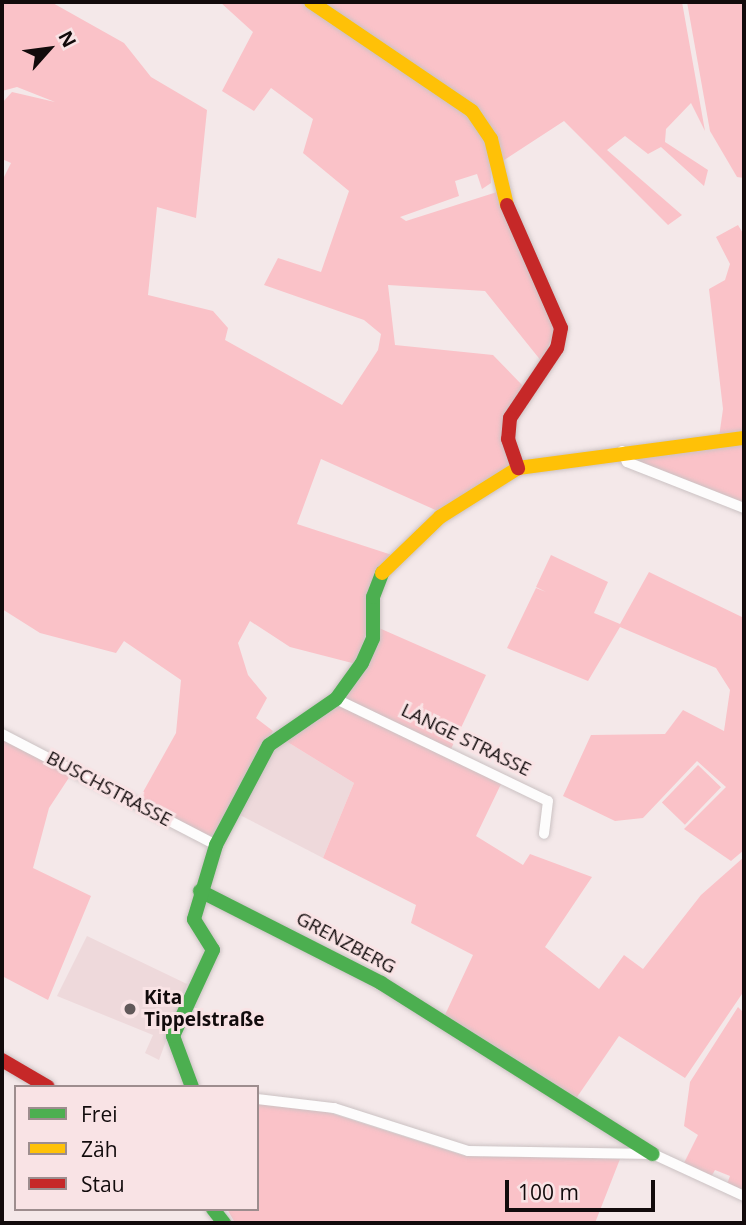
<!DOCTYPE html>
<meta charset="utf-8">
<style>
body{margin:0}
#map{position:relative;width:746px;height:1225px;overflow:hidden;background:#f4e8e9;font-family:"Open Sans",sans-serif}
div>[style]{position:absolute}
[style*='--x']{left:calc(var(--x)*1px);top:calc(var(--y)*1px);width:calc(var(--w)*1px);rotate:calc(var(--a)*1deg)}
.built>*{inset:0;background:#eed9db}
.green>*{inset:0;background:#fac2c8;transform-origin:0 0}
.roads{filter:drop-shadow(0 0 2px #cbc2c3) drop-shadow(0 0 2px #cbc2c3)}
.street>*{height:10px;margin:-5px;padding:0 5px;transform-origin:5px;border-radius:5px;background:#fdfcfc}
.fast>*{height:14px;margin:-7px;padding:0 7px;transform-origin:7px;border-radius:7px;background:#4caf50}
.slow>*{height:14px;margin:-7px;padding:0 7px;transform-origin:7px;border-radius:7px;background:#ffc107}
.jam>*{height:14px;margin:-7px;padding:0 7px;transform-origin:7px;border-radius:7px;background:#c62828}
.dots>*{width:19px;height:19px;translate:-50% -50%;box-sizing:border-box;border:4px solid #f9e3e5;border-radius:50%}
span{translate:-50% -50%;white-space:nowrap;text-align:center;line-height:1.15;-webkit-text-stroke:6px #f9e3e5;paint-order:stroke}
.street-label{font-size:19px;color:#120b0c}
.poi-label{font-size:19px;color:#120b0c;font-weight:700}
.left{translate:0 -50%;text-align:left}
.frame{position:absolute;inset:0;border:4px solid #120b0c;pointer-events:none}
.legend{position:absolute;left:14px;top:1085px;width:245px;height:126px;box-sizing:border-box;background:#f9e3e5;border:2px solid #9d8d8e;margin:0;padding:9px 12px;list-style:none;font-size:21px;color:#120b0c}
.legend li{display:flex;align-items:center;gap:14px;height:35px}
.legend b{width:35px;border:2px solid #9d8d8e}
.north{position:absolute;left:14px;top:14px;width:70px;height:70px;-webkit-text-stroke:5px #f9e3e5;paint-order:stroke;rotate:62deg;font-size:19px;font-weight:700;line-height:28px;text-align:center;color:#120b0c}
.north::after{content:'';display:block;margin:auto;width:24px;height:32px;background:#120b0c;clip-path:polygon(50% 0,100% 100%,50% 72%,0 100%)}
.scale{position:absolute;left:505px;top:1180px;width:150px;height:32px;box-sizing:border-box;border:4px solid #120b0c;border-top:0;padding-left:9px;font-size:21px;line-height:24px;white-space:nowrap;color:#120b0c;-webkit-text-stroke:5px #f9e3e5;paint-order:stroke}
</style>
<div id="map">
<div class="built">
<i style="clip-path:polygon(281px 738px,354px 783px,323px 858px,236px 813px)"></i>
<i style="clip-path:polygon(87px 936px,187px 984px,159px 1060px,145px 1053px,153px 1035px,57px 996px)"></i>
</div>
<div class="green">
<i style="clip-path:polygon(2px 2px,51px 2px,124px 43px,151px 77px,207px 110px,196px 218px,157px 207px,148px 295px,213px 311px,228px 328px,225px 340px,342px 405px,378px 350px,381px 334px,364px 320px,264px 285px,278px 258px,321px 272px,349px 191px,303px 153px,313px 119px,271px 88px,254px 111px,222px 91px,253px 32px,220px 2px,309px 2px,463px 107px,490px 140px,491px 183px,482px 189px,477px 174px,455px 181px,459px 196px,400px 217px,406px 221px,497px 192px,555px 330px,542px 362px,485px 291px,388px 285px,395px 345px,493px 355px,523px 386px,508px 468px,440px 512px,321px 459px,297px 524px,392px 555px,356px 664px,290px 647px,250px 621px,238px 643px,248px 675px,267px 698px,256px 718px,273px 731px,211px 840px,138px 801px,176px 733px,181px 680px,124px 641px,116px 653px,40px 633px,2px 609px,2px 181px,11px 163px,2px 159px,2px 103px,12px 92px,55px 102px,17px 87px,2px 91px)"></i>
<i style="clip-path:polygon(316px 2px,682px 2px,705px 131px,691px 103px,666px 129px,665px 142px,708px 170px,704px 186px,661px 147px,648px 154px,625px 136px,607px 150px,682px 215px,668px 225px,564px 121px,498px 164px,474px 110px)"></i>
<i style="clip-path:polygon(687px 2px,744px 2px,744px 178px,737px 177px,710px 131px)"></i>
<i style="clip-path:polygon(738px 225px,744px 235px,744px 434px,719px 437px,723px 409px,709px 289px,725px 280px,730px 264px,716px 237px)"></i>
<i style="clip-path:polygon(744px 444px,744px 505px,637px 462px,642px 456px)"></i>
<i style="clip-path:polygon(551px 555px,608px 582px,594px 613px,620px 624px,649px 572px,744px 618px,744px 850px,731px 861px,684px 829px,726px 787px,697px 761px,643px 818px,615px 821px,563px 796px,591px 735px,665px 734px,683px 710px,724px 731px,730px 690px,716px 668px,620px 627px,588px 681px,507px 648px,536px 588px,546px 592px,536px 587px)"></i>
<i style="clip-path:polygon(379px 628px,486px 675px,450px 751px,345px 699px,365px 669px)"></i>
<i style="clip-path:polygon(339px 704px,502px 782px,476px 836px,523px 865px,530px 854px,592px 877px,545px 947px,599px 989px,624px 955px,643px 969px,701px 895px,744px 857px,744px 991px,685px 1078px,619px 1036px,575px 1100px,444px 1017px,473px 955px,411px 923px,416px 905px,323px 858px,354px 783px,281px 738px)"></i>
<i style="clip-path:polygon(2px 738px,72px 773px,49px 808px,33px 868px,91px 896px,48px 1000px,2px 976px)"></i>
<i style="left:698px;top:765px;width:32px;height:52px;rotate:44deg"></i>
<i style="clip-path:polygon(738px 1007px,744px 1013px,744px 1193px,727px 1184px,730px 1176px,715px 1170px,711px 1177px,683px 1165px,698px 1135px,684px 1126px,690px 1082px)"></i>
<i style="clip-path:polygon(257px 1103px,321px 1110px,465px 1156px,620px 1159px,595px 1223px,235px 1223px,227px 1209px,257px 1209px)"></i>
</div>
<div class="roads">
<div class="street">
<i style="--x:622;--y:451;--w:12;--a:66"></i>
<i style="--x:627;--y:462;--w:126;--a:21.5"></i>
<i style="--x:336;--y:699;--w:235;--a:25.7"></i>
<i style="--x:548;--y:801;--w:33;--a:97"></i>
<i style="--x:2;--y:734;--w:241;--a:27.4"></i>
<i style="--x:257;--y:1099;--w:78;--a:6.7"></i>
<i style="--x:334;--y:1108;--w:141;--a:17.8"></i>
<i style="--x:468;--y:1151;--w:185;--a:0.9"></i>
<i style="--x:653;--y:1154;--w:100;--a:24.8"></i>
</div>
<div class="fast">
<i style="--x:200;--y:891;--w:203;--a:26.9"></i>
<i style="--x:381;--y:983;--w:321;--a:32.2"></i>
<i style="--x:192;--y:1087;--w:54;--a:-110.4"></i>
<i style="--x:173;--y:1036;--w:95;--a:-65.1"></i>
<i style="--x:213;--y:950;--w:36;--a:-122"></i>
<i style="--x:194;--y:919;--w:77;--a:-73.4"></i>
<i style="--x:216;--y:845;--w:113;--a:-62.1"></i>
<i style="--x:269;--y:745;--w:81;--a:-34.5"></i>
<i style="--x:336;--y:699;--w:44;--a:-54.2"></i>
<i style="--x:362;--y:663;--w:27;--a:-66"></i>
<i style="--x:373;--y:638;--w:41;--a:-90"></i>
<i style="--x:373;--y:597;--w:26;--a:-69"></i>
<i style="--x:213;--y:1209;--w:18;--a:52"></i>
</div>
<div class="slow">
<i style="--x:311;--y:2;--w:194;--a:34.1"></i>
<i style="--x:472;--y:111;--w:34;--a:56"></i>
<i style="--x:491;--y:139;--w:68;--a:76.4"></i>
<i style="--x:382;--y:573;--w:81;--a:-44"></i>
<i style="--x:440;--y:517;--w:92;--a:-32.1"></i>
<i style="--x:518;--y:468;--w:228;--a:-7.6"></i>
</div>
<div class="jam">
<i style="--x:507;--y:205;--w:134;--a:66.3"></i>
<i style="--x:561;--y:328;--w:20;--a:101"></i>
<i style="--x:557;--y:348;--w:84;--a:123.9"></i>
<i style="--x:510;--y:418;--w:21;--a:95"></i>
<i style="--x:508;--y:439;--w:31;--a:71"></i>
<i style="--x:2;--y:1060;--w:53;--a:30.4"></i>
</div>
</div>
<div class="dots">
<i style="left:130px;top:1009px;background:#615859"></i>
</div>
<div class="street-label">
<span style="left:466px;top:740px;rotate:26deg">LANGE STRASSE</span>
<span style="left:109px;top:789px;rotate:28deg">BUSCHSTRASSE</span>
<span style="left:346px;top:943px;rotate:28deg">GRENZBERG</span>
</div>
<div class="poi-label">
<span class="left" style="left:144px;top:1009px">Kita<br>Tippelstraße</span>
</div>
<div class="frame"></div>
<ul class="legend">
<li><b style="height:9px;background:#4caf50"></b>Frei</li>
<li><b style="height:9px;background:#ffc107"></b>Zäh</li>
<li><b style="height:9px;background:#c62828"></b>Stau</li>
</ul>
<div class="north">N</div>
<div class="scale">100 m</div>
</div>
